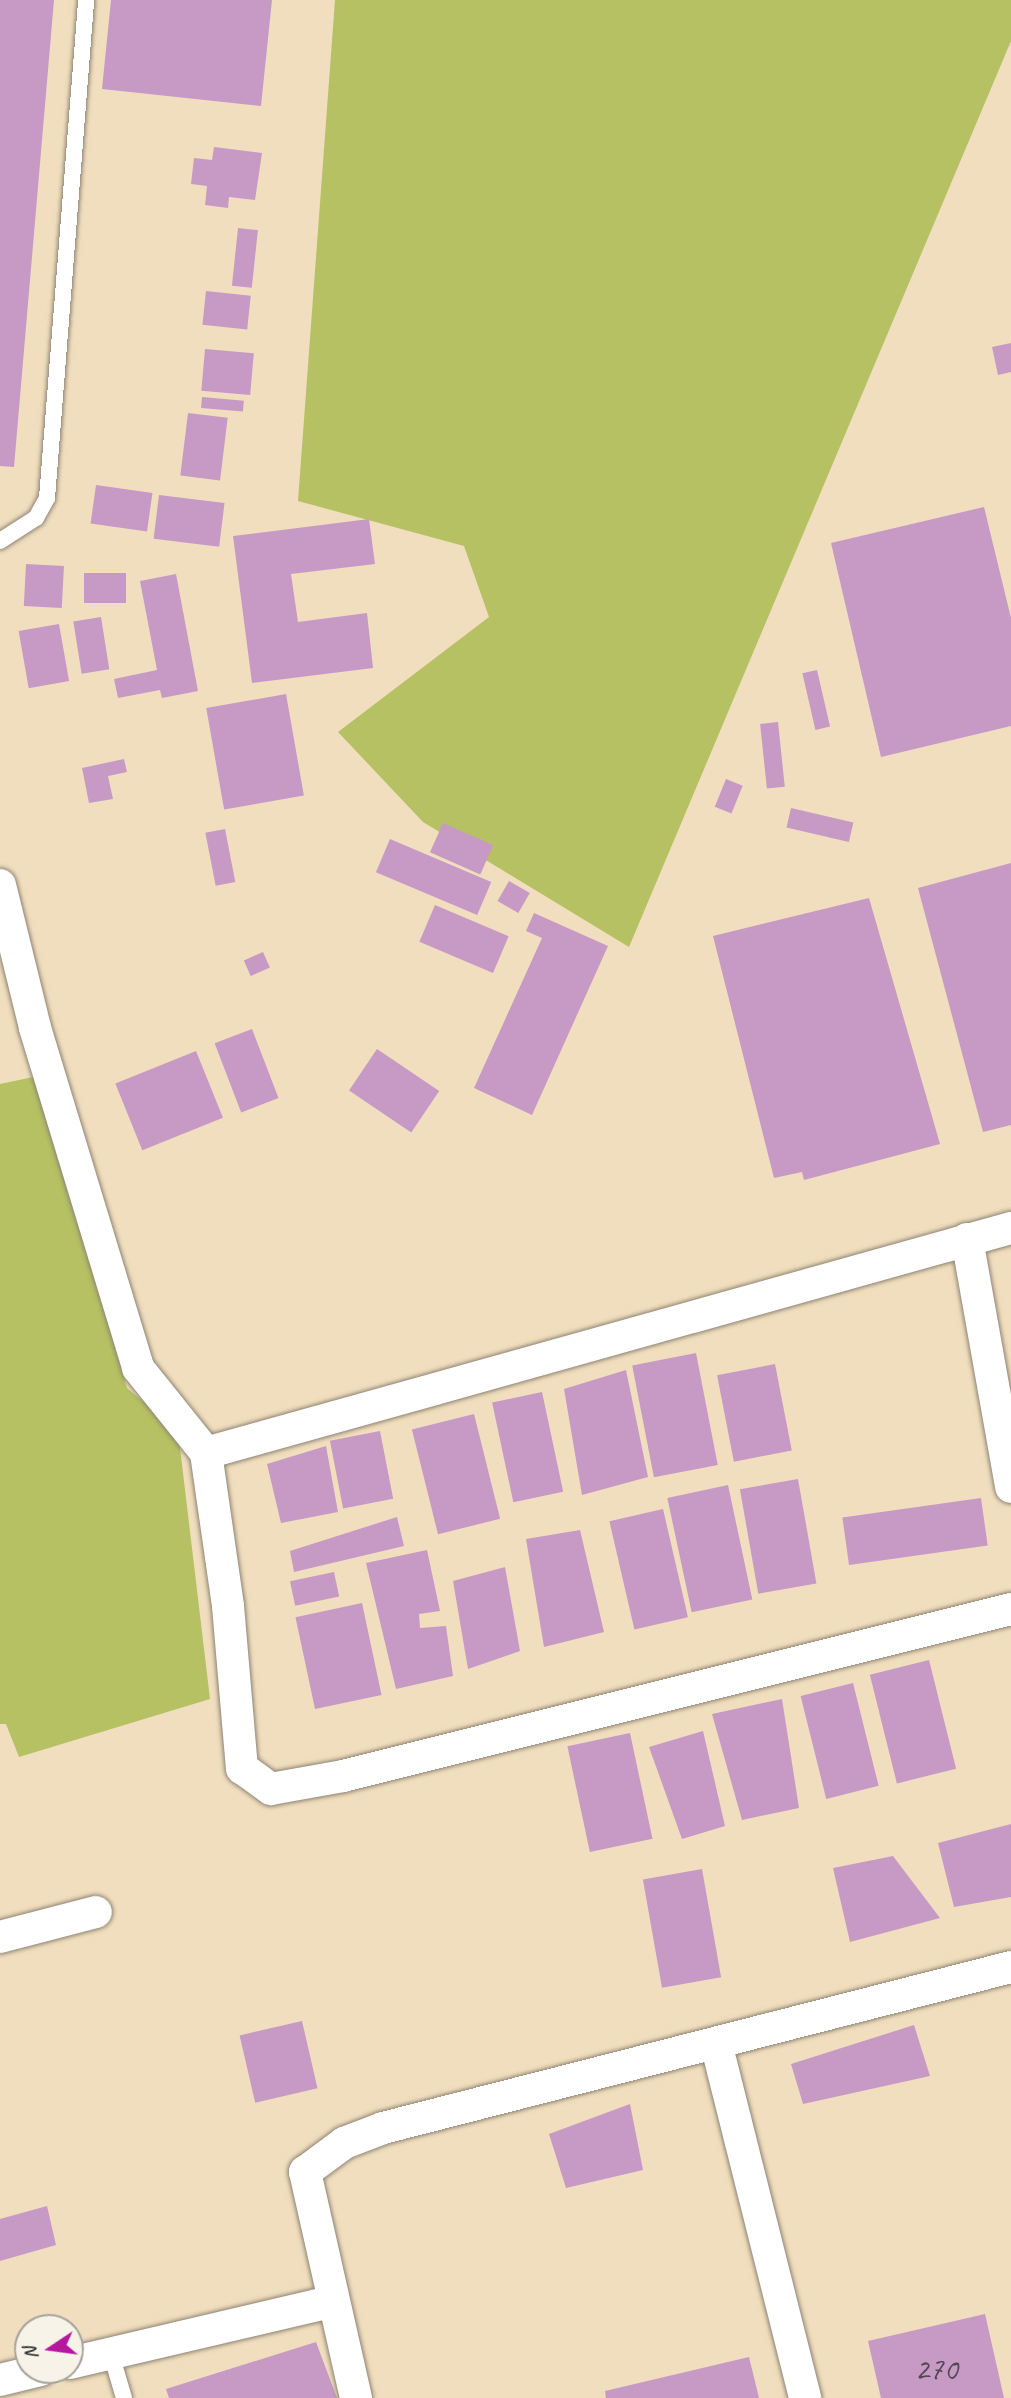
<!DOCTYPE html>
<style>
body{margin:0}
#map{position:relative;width:1011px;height:2398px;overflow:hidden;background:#f1debe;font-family:Caveat,sans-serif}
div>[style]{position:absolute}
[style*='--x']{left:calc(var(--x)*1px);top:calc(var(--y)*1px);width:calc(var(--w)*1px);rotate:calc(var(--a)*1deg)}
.green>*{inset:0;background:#b5c163}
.building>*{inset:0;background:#c69ac5;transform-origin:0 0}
.roads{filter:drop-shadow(0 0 2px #8e8474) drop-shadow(0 0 2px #8e8474)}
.lane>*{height:16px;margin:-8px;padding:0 8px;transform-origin:8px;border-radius:8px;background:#fff}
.street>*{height:32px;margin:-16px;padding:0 16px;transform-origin:16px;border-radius:16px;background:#fff}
span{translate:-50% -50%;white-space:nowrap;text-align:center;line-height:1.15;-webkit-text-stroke:7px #f7f3e8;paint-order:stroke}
.number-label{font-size:32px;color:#524752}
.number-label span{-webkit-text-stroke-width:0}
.north{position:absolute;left:14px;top:2314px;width:70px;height:70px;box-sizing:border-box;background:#f7f3e8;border:2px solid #a5a39c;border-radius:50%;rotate:257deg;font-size:19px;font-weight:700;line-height:28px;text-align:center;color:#2b2b2b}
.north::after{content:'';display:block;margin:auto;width:24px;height:32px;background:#b5179e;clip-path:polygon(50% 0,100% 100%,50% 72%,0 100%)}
</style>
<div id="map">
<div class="green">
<i style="clip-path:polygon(335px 0,1011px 0,1011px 41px,629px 947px,423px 822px,338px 732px,489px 617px,464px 546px,298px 501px)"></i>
<i style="clip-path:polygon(38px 1076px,127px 1388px,178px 1431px,210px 1699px,19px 1757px,6px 1724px,0 1724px,0 1084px)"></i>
</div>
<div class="building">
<i style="clip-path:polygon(0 0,54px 0,14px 467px,0 466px)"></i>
<i style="clip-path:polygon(111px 0,272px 0,261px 106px,102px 89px)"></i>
<i style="clip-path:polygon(214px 147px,262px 153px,255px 200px,229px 197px,228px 208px,205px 205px,207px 186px,191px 184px,194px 158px,212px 160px)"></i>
<i style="left:238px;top:228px;width:20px;height:58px;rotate:6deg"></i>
<i style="left:206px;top:291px;width:45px;height:34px;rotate:6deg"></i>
<i style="clip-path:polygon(1011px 343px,1011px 372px,998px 375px,992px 347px)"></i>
<i style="left:205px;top:349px;width:49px;height:42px;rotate:5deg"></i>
<i style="left:202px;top:397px;width:42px;height:11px;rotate:5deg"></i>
<i style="left:188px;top:413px;width:40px;height:63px;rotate:7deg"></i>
<i style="left:96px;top:485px;width:57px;height:39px;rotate:8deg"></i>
<i style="left:159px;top:495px;width:66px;height:44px;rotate:7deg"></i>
<i style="clip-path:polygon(984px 507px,1011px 618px,1011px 726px,881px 757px,831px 543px)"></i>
<i style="clip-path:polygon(369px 519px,375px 564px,291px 574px,298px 622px,367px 613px,373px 668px,252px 683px,233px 536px)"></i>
<i style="left:26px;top:564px;width:38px;height:42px;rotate:3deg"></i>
<i style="left:84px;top:573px;width:42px;height:30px"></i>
<i style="clip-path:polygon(176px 574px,198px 691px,162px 698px,160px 690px,118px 698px,114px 679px,157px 670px,140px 581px)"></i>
<i style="left:101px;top:617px;width:53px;height:28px;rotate:81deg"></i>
<i style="left:59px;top:624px;width:58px;height:41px;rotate:80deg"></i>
<i style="left:817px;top:670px;width:58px;height:15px;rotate:77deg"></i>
<i style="left:286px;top:694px;width:103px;height:81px;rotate:80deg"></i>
<i style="left:778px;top:722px;width:65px;height:18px;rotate:84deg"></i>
<i style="clip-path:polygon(124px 759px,127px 772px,108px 776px,113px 799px,89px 803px,82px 768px)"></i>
<i style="left:726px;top:779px;width:18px;height:30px;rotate:22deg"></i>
<i style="left:791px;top:808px;width:64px;height:20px;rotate:13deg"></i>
<i style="left:443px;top:823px;width:55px;height:32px;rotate:24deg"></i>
<i style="left:225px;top:829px;width:54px;height:20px;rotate:79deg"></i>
<i style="left:390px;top:839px;width:110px;height:36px;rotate:23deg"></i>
<i style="clip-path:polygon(1011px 863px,1011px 1125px,983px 1132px,918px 888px)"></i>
<i style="left:509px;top:881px;width:24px;height:23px;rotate:30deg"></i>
<i style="clip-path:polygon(869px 898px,940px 1144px,804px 1180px,802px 1172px,774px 1178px,713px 936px)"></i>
<i style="left:435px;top:905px;width:80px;height:40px;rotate:23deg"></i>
<i style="clip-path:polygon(534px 913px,608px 946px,532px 1115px,474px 1088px,542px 938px,526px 931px)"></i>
<i style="left:263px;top:952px;width:17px;height:21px;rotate:66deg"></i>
<i style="left:252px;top:1029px;width:74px;height:40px;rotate:69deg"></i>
<i style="left:377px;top:1049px;width:75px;height:50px;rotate:34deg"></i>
<i style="left:196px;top:1051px;width:72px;height:87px;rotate:68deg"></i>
<i style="left:696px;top:1353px;width:114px;height:65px;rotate:79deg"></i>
<i style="left:775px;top:1364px;width:88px;height:59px;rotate:79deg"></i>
<i style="clip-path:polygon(626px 1370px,648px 1477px,582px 1495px,564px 1389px)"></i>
<i style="left:542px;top:1392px;width:102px;height:51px;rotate:78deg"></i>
<i style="left:474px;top:1414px;width:108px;height:64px;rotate:76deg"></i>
<i style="left:380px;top:1431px;width:69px;height:51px;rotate:79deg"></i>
<i style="clip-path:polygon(326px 1446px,338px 1512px,281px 1523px,267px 1464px)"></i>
<i style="left:798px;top:1479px;width:106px;height:59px;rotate:80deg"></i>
<i style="left:728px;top:1485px;width:117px;height:62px;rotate:78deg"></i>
<i style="left:981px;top:1498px;width:48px;height:140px;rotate:82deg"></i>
<i style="left:663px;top:1509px;width:111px;height:55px;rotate:77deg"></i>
<i style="clip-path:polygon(397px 1517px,404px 1546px,294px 1572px,290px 1551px)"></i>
<i style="clip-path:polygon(580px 1530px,604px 1632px,544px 1647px,526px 1539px)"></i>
<i style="clip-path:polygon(427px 1550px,440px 1611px,419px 1614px,420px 1628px,446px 1626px,453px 1676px,396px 1689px,366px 1563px)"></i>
<i style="clip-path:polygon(505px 1567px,520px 1651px,468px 1669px,453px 1581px)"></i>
<i style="left:334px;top:1572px;width:25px;height:45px;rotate:78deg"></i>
<i style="left:362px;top:1603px;width:94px;height:68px;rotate:78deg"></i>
<i style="left:929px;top:1660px;width:112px;height:61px;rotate:76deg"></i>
<i style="left:853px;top:1683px;width:106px;height:54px;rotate:76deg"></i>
<i style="clip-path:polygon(782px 1699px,799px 1808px,742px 1820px,712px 1714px)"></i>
<i style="clip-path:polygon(703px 1731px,725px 1826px,682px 1839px,649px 1747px)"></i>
<i style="left:630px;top:1733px;width:108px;height:64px;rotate:78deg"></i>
<i style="clip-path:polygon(1011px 1824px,1011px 1897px,954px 1907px,938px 1843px)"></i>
<i style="clip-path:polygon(893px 1856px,940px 1918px,850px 1942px,833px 1868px)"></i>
<i style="left:702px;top:1869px;width:110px;height:60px;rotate:80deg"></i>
<i style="left:302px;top:2021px;width:69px;height:64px;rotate:77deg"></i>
<i style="clip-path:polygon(914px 2025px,930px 2076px,803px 2104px,791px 2064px)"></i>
<i style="clip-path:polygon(630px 2104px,643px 2170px,566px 2188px,549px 2134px)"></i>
<i style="clip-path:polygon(47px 2206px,56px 2245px,0 2261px,0 2219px)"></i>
<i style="clip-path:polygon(985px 2314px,1004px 2398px,881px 2398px,868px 2341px)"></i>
<i style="clip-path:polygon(316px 2342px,337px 2398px,169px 2398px,166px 2389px)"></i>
<i style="clip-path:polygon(749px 2357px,759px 2398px,606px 2398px,605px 2391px)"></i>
</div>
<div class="roads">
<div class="lane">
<i style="--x:0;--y:541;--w:43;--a:-32.6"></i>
<i style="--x:36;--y:518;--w:23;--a:-61"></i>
<i style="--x:47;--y:498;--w:500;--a:-85.5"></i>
<i style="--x:111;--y:2354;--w:46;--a:73.5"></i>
</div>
<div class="street">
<i style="--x:0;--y:885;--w:147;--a:76.2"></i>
<i style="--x:35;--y:1028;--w:355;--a:73.1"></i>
<i style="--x:138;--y:1368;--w:109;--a:51.3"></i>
<i style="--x:206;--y:1453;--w:155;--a:81.8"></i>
<i style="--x:228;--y:1606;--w:163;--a:85.1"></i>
<i style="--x:242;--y:1768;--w:36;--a:36"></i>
<i style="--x:271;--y:1789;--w:73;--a:-10.2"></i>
<i style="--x:343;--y:1776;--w:689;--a:-14.04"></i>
<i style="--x:967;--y:1239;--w:252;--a:79.9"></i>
<i style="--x:206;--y:1453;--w:836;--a:-15.62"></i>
<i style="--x:0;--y:1937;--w:99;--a:-14.6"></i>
<i style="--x:716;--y:2043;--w:366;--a:75.9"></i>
<i style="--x:70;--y:2363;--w:268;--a:-13.2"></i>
<i style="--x:0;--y:2380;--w:42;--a:-13.7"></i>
<i style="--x:356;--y:2398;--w:232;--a:-102.7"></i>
<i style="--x:305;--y:2172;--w:49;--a:-36.6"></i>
<i style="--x:344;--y:2143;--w:42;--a:-21"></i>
<i style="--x:383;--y:2128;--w:648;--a:-14.38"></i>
</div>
</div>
<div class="number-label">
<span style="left:936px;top:2369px">270</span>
</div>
<div class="north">N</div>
</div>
